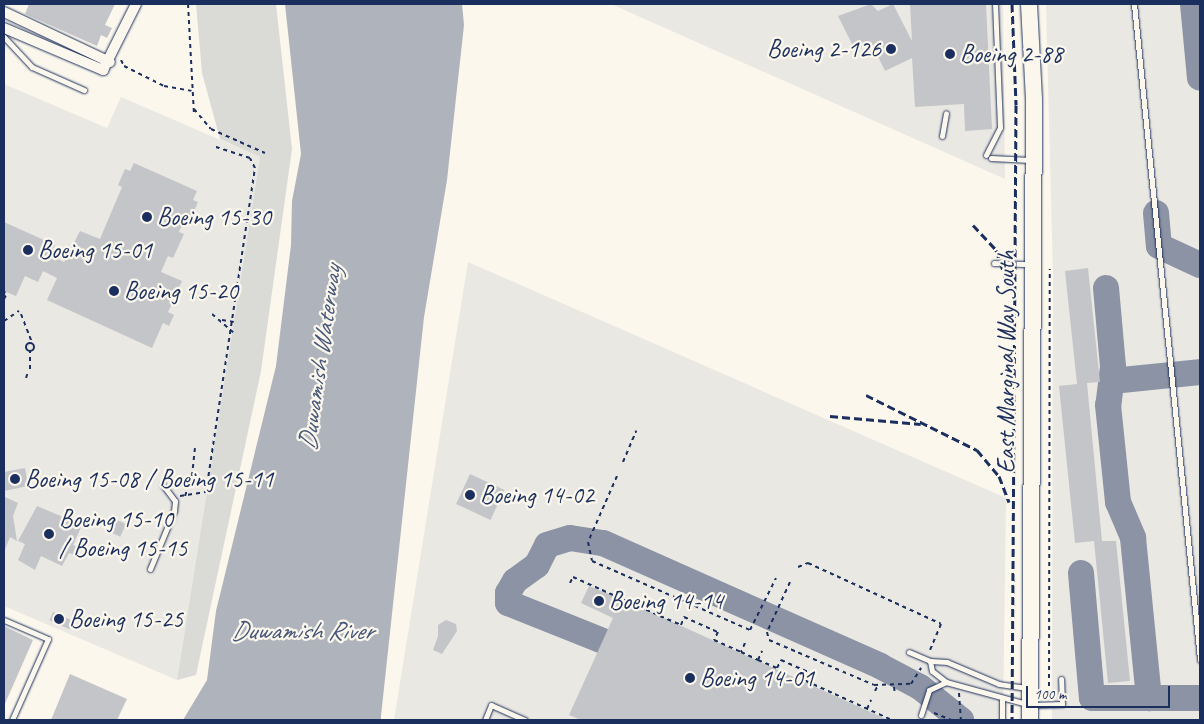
<!DOCTYPE html>
<style>
body{margin:0}
#map{position:relative;width:1204px;height:724px;overflow:hidden;background:#fbf7ec;font-family:Caveat,sans-serif}
div>[style]{position:absolute}
[style*='--x']{left:calc(var(--x)*1px);top:calc(var(--y)*1px);width:calc(var(--w)*1px);rotate:calc(var(--a)*1deg)}
.built>*{inset:0;background:#eae8e2}
.green>*{inset:0;background:#dadad7}
.water>*{inset:0;background:#afb3bb}
.taxiway>*{height:26px;margin:-13px;padding:0 13px;transform-origin:13px;border-radius:13px;background:#8b93a5}
.building>*{inset:0;background:#c3c5c9;transform-origin:0 0}
.path>*{height:2px;margin-top:-1px;transform-origin:0;background:repeating-linear-gradient(90deg,#1b2f5e 0 4px,transparent 0 8px)}
.path>.ring{margin:-1px;padding:0;box-sizing:content-box;background:none;border:2px solid #1b2f5e;border-radius:50%}
.roads{filter:drop-shadow(0 0 1px #1b2f5e) drop-shadow(0 0 1px #1b2f5e)}
.lane>*{height:5px;margin:-2.5px;padding:0 2.5px;transform-origin:2.5px;border-radius:2.5px;background:#fbf7ec}
.street>*{height:10px;margin:-5px;padding:0 5px;transform-origin:5px;border-radius:5px;background:#fbf7ec}
.primary>*{height:16px;margin:-8px;padding:0 8px;transform-origin:8px;border-radius:8px;background:#fbf7ec}
.rail>*{height:3px;margin-top:-1.5px;transform-origin:0;background:repeating-linear-gradient(90deg,#1b2f5e 0 8px,transparent 0 12px)}
.dots>*{width:14px;height:14px;translate:-50% -50%;box-sizing:border-box;border:2px solid #fbf7ec;border-radius:50%}
span{translate:-50% -50%;white-space:nowrap;text-align:center;line-height:1.15;-webkit-text-stroke:4.5px #fbf7ec;paint-order:stroke}
.poi-label{font-size:25px;color:#1b2f5e}
.right{translate:-100% -50%;text-align:right}
.left{translate:0 -50%;text-align:left}
.street-label{font-size:25px;color:#1b2f5e}
.water-label{font-size:26px;color:#47577a;font-style:italic}
.frame{position:absolute;inset:0;border:5px solid #1b2f5e;pointer-events:none}
.scale{position:absolute;left:1026px;top:686px;width:144px;height:22px;box-sizing:border-box;border:2px solid #1b2f5e;border-top:0;padding-left:6px;font-size:15px;line-height:18px;white-space:nowrap;color:#1b2f5e;-webkit-text-stroke:4px #fbf7ec;paint-order:stroke}
</style>
<div id="map">
<div class="built">
<i style="clip-path:polygon(611px 4px,1003px 4px,1005px 179px)"></i>
<i style="clip-path:polygon(1046px 4px,1200px 4px,1200px 720px,1052px 720px,1053px 276px)"></i>
<i style="clip-path:polygon(4px 84px,107px 128px,121px 97px,260px 157px,177px 680px,4px 606px)"></i>
<i style="clip-path:polygon(468px 262px,1006px 498px,1003px 720px,394px 720px)"></i>
</div>
<div class="green">
<i style="clip-path:polygon(196px 4px,276px 4px,292px 149px,261px 371px,196px 675px,177px 680px,260px 157px,220px 139px,202px 73px)"></i>
</div>
<div class="water">
<i style="clip-path:polygon(285px 4px,462px 4px,464px 25px,447px 180px,424px 317px,381px 716px,381px 720px,183px 720px,207px 680px,216px 611px,276px 366px,291px 245px,292px 201px,301px 154px)"></i>
</div>
<div class="taxiway">
<i style="--x:1193;--y:4;--w:74;--a:84.6"></i>
<i style="--x:1156;--y:213;--w:33;--a:85"></i>
<i style="--x:1159;--y:246;--w:45;--a:24.9"></i>
<i style="--x:1106;--y:288;--w:79;--a:84.9"></i>
<i style="--x:1113;--y:367;--w:38;--a:97"></i>
<i style="--x:1108;--y:405;--w:98;--a:84.1"></i>
<i style="--x:1118;--y:502;--w:39;--a:67"></i>
<i style="--x:1133;--y:538;--w:161;--a:84.3"></i>
<i style="--x:1112;--y:381;--w:88;--a:-5.8"></i>
<i style="--x:1081;--y:573;--w:125;--a:85"></i>
<i style="--x:1092;--y:698;--w:108;--a:0"></i>
<i style="--x:603;--y:641;--w:102;--a:-158.2"></i>
<i style="--x:508;--y:603;--w:10;--a:-90"></i>
<i style="--x:508;--y:593;--w:14;--a:-60"></i>
<i style="--x:515;--y:581;--w:27;--a:-36"></i>
<i style="--x:537;--y:565;--w:22;--a:-63"></i>
<i style="--x:547;--y:545;--w:24;--a:-17"></i>
<i style="--x:570;--y:538;--w:33;--a:9"></i>
<i style="--x:603;--y:543;--w:303;--a:23.9"></i>
<i style="--x:880;--y:666;--w:45;--a:27.7"></i>
<i style="--x:920;--y:687;--w:53;--a:38.8"></i>
</div>
<div class="building">
<i style="clip-path:polygon(29px 4px,115px 4px,105px 25px,112px 28px,107px 38px,101px 35px,97px 46px,25px 14px)"></i>
<i style="clip-path:polygon(871px 4px,878px 11px,893px 4px,912px 41px,910px 4px,986px 4px,992px 129px,965px 131px,964px 104px,915px 107px,912px 58px,885px 71px,871px 42px,855px 50px,838px 16px)"></i>
<i style="clip-path:polygon(134px 163px,197px 191px,193px 200px,198px 202px,191px 218px,186px 215px,179px 232px,184px 234px,173px 258px,168px 256px,161px 272px,182px 281px,168px 312px,174px 315px,169px 326px,163px 323px,152px 348px,47px 300px,57px 278px,43px 271px,38px 282px,25px 276px,16px 296px,4px 291px,4px 222px,55px 245px,50px 255px,64px 262px,80px 231px,100px 239px,122px 187px,118px 185px,125px 169px,130px 171px)"></i>
<i style="clip-path:polygon(1088px 268px,1100px 382px,1087px 383px,1102px 541px,1116px 541px,1130px 681px,1108px 683px,1094px 541px,1075px 543px,1059px 386px,1077px 384px,1065px 271px)"></i>
<i style="clip-path:polygon(25px 468px,28px 486px,4px 491px,4px 472px)"></i>
<i style="left:470px;top:474px;width:38px;height:33px;rotate:25deg"></i>
<i style="clip-path:polygon(5px 497px,18px 503px,13px 516px,17px 541px,10px 537px,4px 552px)"></i>
<i style="clip-path:polygon(37px 506px,82px 525px,73px 545px,79px 547px,75px 555px,69px 553px,62px 566px,41px 556px,35px 570px,18px 560px,25px 544px,18px 541px)"></i>
<i style="left:115px;top:519px;width:12px;height:14px;rotate:24deg"></i>
<i style="clip-path:polygon(589px 586px,622px 599px,888px 720px,581px 720px,569px 715px,613px 618px,581px 603px)"></i>
<i style="left:53px;top:612px;width:22px;height:9px;rotate:24deg"></i>
<i style="clip-path:polygon(446px 620px,456px 624px,457px 631px,442px 654px,433px 650px,438px 636px,438px 625px)"></i>
<i style="clip-path:polygon(4px 626px,33px 640px,4px 706px)"></i>
<i style="clip-path:polygon(70px 674px,127px 699px,117px 720px,51px 720px)"></i>
</div>
<div class="path">
<i style="--x:188;--y:4;--w:111;--a:86.9"></i>
<i style="--x:121;--y:60;--w:7;--a:63"></i>
<i style="--x:124;--y:66;--w:45;--a:26.6"></i>
<i style="--x:164;--y:86;--w:28;--a:10"></i>
<i style="--x:194;--y:109;--w:26;--a:50"></i>
<i style="--x:211;--y:129;--w:59;--a:24"></i>
<i style="--x:4;--y:294;--w:3;--a:-72"></i>
<i style="--x:4;--y:299;--w:4;--a:-63"></i>
<i style="--x:21;--y:314;--w:31;--a:69"></i>
<i style="--x:212;--y:314;--w:28;--a:41"></i>
<i style="--x:222;--y:320;--w:12;--a:9"></i>
<i style="--x:4;--y:321;--w:18;--a:-34"></i>
<i class="ring" style="left:26px;top:343px;width:6px;height:6px"></i>
<i style="--x:30;--y:369;--w:18;--a:-90"></i>
<i style="--x:26;--y:378;--w:6;--a:-72"></i>
<i style="--x:623;--y:462;--w:34;--a:-67"></i>
<i style="--x:617;--y:476;--w:72;--a:113.7"></i>
<i style="--x:588;--y:542;--w:19;--a:78"></i>
<i style="--x:592;--y:561;--w:172;--a:23.6"></i>
<i style="--x:750;--y:630;--w:58;--a:-63.4"></i>
<i style="--x:180;--y:496;--w:26;--a:-9"></i>
<i style="--x:206;--y:492;--w:328;--a:-81.4"></i>
<i style="--x:255;--y:168;--w:11;--a:-117"></i>
<i style="--x:250;--y:158;--w:39;--a:-162"></i>
<i style="--x:185;--y:496;--w:21;--a:-71"></i>
<i style="--x:192;--y:476;--w:28;--a:-84"></i>
<i style="--x:798;--y:567;--w:11;--a:-22"></i>
<i style="--x:808;--y:563;--w:146;--a:24.6"></i>
<i style="--x:941;--y:624;--w:28;--a:113"></i>
<i style="--x:790;--y:582;--w:55;--a:114.7"></i>
<i style="--x:767;--y:632;--w:8;--a:76"></i>
<i style="--x:769;--y:640;--w:114;--a:23.2"></i>
<i style="--x:874;--y:685;--w:37;--a:-2"></i>
<i style="--x:911;--y:684;--w:19;--a:-58"></i>
<i style="--x:570;--y:583;--w:7;--a:-63"></i>
<i style="--x:573;--y:577;--w:95;--a:24.1"></i>
<i style="--x:664;--y:607;--w:10;--a:114"></i>
<i style="--x:660;--y:616;--w:23;--a:23"></i>
<i style="--x:681;--y:625;--w:9;--a:-69"></i>
<i style="--x:684;--y:617;--w:37;--a:24"></i>
<i style="--x:718;--y:632;--w:9;--a:117"></i>
<i style="--x:714;--y:640;--w:30;--a:24"></i>
<i style="--x:745;--y:643;--w:10;--a:114"></i>
<i style="--x:741;--y:652;--w:19;--a:25"></i>
<i style="--x:758;--y:660;--w:10;--a:-66"></i>
<i style="--x:758;--y:660;--w:21;--a:23"></i>
<i style="--x:777;--y:668;--w:9;--a:-63"></i>
<i style="--x:781;--y:660;--w:32;--a:24"></i>
<i style="--x:810;--y:673;--w:9;--a:117"></i>
<i style="--x:806;--y:681;--w:94;--a:24.4"></i>
<i style="--x:894;--y:687;--w:8;--a:83"></i>
<i style="--x:875;--y:691;--w:7;--a:-63"></i>
<i style="--x:959;--y:693;--w:27;--a:86"></i>
<i style="--x:1049;--y:694;--w:425;--a:-89.9"></i>
<i style="--x:867;--y:709;--w:10;--a:-66"></i>
<i style="--x:934;--y:713;--w:18;--a:22"></i>
<i style="--x:961;--y:720;--w:34;--a:0"></i>
</div>
<div class="roads">
<div class="lane">
<i style="--x:1134;--y:4;--w:659;--a:84.25"></i>
<i style="--x:4;--y:37;--w:41;--a:47"></i>
<i style="--x:32;--y:67;--w:57;--a:23.9"></i>
<i style="--x:942;--y:136;--w:23;--a:-80"></i>
<i style="--x:986;--y:155;--w:31;--a:-63"></i>
<i style="--x:1000;--y:127;--w:123;--a:-92.3"></i>
<i style="--x:991;--y:158;--w:39;--a:3"></i>
<i style="--x:994;--y:263;--w:36;--a:2"></i>
<i style="--x:150;--y:569;--w:63;--a:-67.5"></i>
<i style="--x:174;--y:511;--w:10;--a:-84"></i>
<i style="--x:175;--y:501;--w:20;--a:-127"></i>
<i style="--x:4;--y:620;--w:48;--a:23.4"></i>
<i style="--x:48;--y:639;--w:89;--a:114"></i>
<i style="--x:909;--y:652;--w:23;--a:23"></i>
<i style="--x:1027;--y:688;--w:28;--a:-172"></i>
<i style="--x:999;--y:684;--w:56;--a:-157.1"></i>
<i style="--x:947;--y:662;--w:17;--a:-177"></i>
<i style="--x:930;--y:661;--w:10;--a:79"></i>
<i style="--x:932;--y:671;--w:18;--a:38"></i>
<i style="--x:946;--y:682;--w:87;--a:15.3"></i>
<i style="--x:1030;--y:705;--w:32;--a:-2"></i>
<i style="--x:1062;--y:704;--w:25;--a:-92"></i>
<i style="--x:921;--y:715;--w:26;--a:-72"></i>
<i style="--x:929;--y:690;--w:19;--a:-25"></i>
<i style="--x:485;--y:720;--w:16;--a:-68"></i>
<i style="--x:491;--y:705;--w:37;--a:24"></i>
<i style="--x:1002;--y:720;--w:20;--a:-90"></i>
</div>
<div class="street">
<i style="--x:4;--y:12;--w:117;--a:25.3"></i>
<i style="--x:4;--y:28;--w:108;--a:23"></i>
<i style="--x:103;--y:70;--w:74;--a:-63.4"></i>
</div>
<div class="primary">
<i style="--x:1029;--y:4;--w:95;--a:87"></i>
<i style="--x:1034;--y:99;--w:621;--a:90.37"></i>
</div>
</div>
<div class="rail">
<i style="--x:1012;--y:4;--w:101;--a:87.7"></i>
<i style="--x:1016;--y:105;--w:615;--a:90.37"></i>
<i style="--x:973;--y:225;--w:34;--a:47"></i>
<i style="--x:996;--y:250;--w:43;--a:71.1"></i>
<i style="--x:866;--y:395;--w:124;--a:26.4"></i>
<i style="--x:977;--y:450;--w:34;--a:50"></i>
<i style="--x:999;--y:476;--w:28;--a:69"></i>
<i style="--x:830;--y:416;--w:91;--a:5"></i>
</div>
<div class="dots">
<i style="left:891px;top:49px;background:#1b2f5e"></i>
<i style="left:950px;top:54px;background:#1b2f5e"></i>
<i style="left:147px;top:217px;background:#1b2f5e"></i>
<i style="left:28px;top:250px;background:#1b2f5e"></i>
<i style="left:114px;top:291px;background:#1b2f5e"></i>
<i style="left:15px;top:479px;background:#1b2f5e"></i>
<i style="left:470px;top:495px;background:#1b2f5e"></i>
<i style="left:49px;top:534px;background:#1b2f5e"></i>
<i style="left:599px;top:601px;background:#1b2f5e"></i>
<i style="left:59px;top:619px;background:#1b2f5e"></i>
<i style="left:690px;top:678px;background:#1b2f5e"></i>
</div>
<div class="poi-label">
<span class="right" style="left:881px;top:49px">Boeing 2-126</span>
<span class="left" style="left:960px;top:54px">Boeing 2-88</span>
<span class="left" style="left:157px;top:217px">Boeing 15-30</span>
<span class="left" style="left:38px;top:250px">Boeing 15-01</span>
<span class="left" style="left:124px;top:291px">Boeing 15-20</span>
<span class="left" style="left:25px;top:479px">Boeing 15-08 / Boeing 15-11</span>
<span class="left" style="left:480px;top:495px">Boeing 14-02</span>
<span class="left" style="left:59px;top:534px">Boeing 15-10<br>/ Boeing 15-15</span>
<span class="left" style="left:609px;top:601px">Boeing 14-14</span>
<span class="left" style="left:69px;top:619px">Boeing 15-25</span>
<span class="left" style="left:700px;top:678px">Boeing 14-01</span>
</div>
<div class="street-label">
<span style="left:1006px;top:362px;rotate:-90deg">East Marginal Way South</span>
</div>
<div class="water-label">
<span style="left:320px;top:358px;rotate:-82deg">Duwamish Waterway</span>
<span style="left:302px;top:631px">Duwamish River</span>
</div>
<div class="frame"></div>
<div class="scale">100 m</div>
</div>
